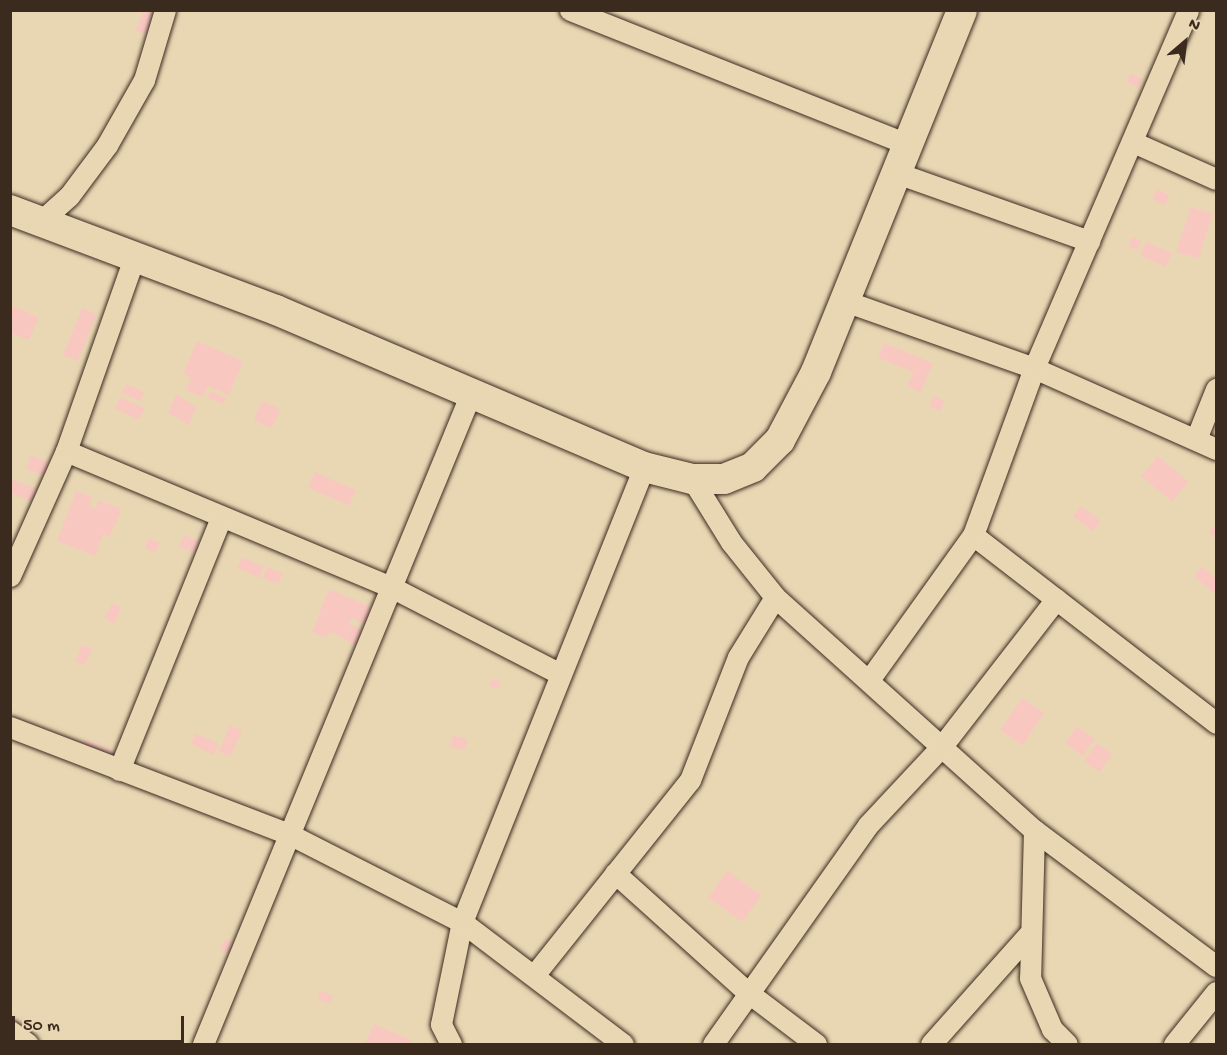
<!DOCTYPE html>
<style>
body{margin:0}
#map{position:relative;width:1227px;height:1055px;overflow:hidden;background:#e9d7b4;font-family:"Gochi Hand",sans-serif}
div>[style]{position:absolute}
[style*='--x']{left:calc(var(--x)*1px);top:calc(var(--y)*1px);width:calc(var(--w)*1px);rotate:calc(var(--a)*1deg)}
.building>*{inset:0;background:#f8c8c0;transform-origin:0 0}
.roads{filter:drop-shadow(0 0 2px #3b2a1e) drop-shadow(0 0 2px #3b2a1e)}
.street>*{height:21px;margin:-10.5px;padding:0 10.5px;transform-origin:10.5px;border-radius:10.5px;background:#e9d7b4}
.secondary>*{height:30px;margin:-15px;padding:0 15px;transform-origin:15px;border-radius:15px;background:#e9d7b4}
span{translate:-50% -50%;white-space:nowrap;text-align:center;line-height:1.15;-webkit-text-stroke:4.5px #e9d7b4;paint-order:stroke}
.frame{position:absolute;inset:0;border:12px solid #3b2a1e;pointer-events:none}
.north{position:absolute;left:1155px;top:12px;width:60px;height:60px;-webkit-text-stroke:4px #e9d7b4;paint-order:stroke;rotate:28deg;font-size:16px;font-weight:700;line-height:24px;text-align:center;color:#3b2a1e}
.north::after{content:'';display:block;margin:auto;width:21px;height:27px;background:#3b2a1e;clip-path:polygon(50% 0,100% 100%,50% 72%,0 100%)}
.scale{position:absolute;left:12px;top:1016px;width:172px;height:27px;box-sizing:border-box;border:3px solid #3b2a1e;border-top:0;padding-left:8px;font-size:18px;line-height:21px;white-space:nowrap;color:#3b2a1e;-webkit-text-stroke:4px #e9d7b4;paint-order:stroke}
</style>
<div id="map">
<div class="building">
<i style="left:143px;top:11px;width:12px;height:21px;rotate:20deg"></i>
<i style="left:1131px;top:73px;width:13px;height:10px;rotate:27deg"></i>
<i style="left:1157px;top:189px;width:14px;height:11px;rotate:25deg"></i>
<i style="left:1191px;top:207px;width:23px;height:47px;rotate:18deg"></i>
<i style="left:1132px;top:237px;width:10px;height:10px;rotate:24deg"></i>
<i style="left:1146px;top:242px;width:28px;height:15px;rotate:23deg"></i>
<i style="clip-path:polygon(10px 305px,39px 317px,29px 340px,10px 333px)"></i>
<i style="left:82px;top:308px;width:16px;height:51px;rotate:22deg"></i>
<i style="clip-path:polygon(197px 341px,243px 361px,229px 395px,208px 386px,203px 397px,186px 390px,191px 378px,183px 374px)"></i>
<i style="clip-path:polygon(884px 343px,933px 363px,921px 392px,907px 386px,913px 372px,878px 358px)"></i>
<i style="left:126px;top:384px;width:20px;height:10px;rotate:24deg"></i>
<i style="left:210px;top:391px;width:18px;height:7px;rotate:22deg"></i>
<i style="clip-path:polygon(176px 394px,196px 407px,189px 425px,168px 413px)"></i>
<i style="left:934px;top:396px;width:12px;height:12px;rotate:24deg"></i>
<i style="left:120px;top:397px;width:27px;height:13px;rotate:24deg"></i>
<i style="left:262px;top:401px;width:20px;height:21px;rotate:24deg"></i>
<i style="clip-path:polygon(31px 455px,55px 465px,44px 476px,26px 469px)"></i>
<i style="left:1158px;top:456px;width:40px;height:26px;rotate:40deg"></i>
<i style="left:315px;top:472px;width:45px;height:17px;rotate:24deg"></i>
<i style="clip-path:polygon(10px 479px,42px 491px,37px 503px,10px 493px)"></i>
<i style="clip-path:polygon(76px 491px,92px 497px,89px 506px,95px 509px,99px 500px,122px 509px,110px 537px,103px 534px,95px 556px,57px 541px)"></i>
<i style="left:1081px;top:506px;width:25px;height:13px;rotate:37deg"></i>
<i style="clip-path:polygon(1216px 523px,1216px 539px,1209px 533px)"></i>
<i style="left:184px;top:535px;width:22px;height:13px;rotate:21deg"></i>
<i style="left:149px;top:538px;width:12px;height:11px;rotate:24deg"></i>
<i style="left:242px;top:557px;width:24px;height:12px;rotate:24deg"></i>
<i style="clip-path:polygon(1202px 566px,1216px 578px,1216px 595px,1194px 576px)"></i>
<i style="left:267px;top:567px;width:17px;height:12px;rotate:21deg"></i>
<i style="clip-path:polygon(329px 589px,374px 608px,367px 625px,351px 618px,349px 624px,365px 631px,358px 647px,330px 631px,327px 638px,312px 632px)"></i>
<i style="left:112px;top:603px;width:11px;height:17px;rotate:27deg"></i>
<i style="clip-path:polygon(81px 645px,92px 649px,85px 665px,75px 662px)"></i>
<i style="left:493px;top:678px;width:9px;height:9px;rotate:27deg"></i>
<i style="left:1022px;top:698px;width:27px;height:39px;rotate:34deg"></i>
<i style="left:230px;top:725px;width:13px;height:29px;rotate:23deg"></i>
<i style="left:1077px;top:726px;width:22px;height:21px;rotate:36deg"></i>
<i style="left:196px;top:733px;width:25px;height:12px;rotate:26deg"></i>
<i style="left:453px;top:735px;width:15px;height:12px;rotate:16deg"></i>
<i style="left:84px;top:739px;width:42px;height:13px;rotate:22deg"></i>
<i style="left:1097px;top:743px;width:19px;height:22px;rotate:36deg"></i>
<i style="left:727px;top:871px;width:42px;height:33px;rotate:35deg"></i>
<i style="left:225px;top:939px;width:10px;height:12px;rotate:24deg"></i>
<i style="left:320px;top:991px;width:13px;height:9px;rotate:18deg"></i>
<i style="clip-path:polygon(374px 1024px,411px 1040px,409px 1044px,365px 1044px)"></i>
</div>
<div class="roads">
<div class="street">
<i style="--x:570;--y:10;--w:365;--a:21.7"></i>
<i style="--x:1133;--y:142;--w:91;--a:24"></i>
<i style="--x:897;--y:173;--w:204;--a:19.5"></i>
<i style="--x:40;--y:222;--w:39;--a:-42"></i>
<i style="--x:69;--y:196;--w:64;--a:-53.3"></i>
<i style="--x:107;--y:145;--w:75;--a:-60.4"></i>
<i style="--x:144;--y:80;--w:73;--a:-73.3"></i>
<i style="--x:845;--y:301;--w:201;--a:19.5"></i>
<i style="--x:1034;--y:368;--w:199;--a:24"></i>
<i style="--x:1196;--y:439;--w:54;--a:-68.2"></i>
<i style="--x:66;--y:451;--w:352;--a:22.7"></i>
<i style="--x:391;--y:587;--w:190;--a:27.2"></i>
<i style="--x:692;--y:479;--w:74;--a:58.2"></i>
<i style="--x:731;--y:542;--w:70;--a:51.3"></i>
<i style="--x:775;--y:597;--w:348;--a:42"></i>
<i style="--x:1034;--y:830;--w:227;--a:36.8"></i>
<i style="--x:973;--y:535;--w:307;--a:37.7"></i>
<i style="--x:10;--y:576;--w:137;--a:-65.9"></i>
<i style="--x:66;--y:451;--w:208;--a:-70.6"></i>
<i style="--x:869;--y:680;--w:178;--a:-54.4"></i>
<i style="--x:973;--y:535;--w:178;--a:-69.9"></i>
<i style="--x:1034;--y:368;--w:390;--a:-66.7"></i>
<i style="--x:10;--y:727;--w:299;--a:21"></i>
<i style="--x:289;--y:834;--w:194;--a:27"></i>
<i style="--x:462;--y:922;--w:202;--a:37.2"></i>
<i style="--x:119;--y:770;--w:270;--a:-68"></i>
<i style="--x:1034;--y:830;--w:148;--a:91.5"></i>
<i style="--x:1030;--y:978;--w:56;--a:66.7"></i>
<i style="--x:1052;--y:1029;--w:21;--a:45"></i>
<i style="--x:615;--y:873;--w:176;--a:42"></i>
<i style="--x:746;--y:991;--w:88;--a:37.1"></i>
<i style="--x:535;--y:974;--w:248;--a:-51.4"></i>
<i style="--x:690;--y:780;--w:132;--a:-68.7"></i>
<i style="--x:738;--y:657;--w:70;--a:-58.3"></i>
<i style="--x:10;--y:1031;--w:22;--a:36"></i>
<i style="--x:203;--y:1044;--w:704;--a:-67.62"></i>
<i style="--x:451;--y:1044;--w:22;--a:-117"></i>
<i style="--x:441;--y:1024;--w:104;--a:-78.4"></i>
<i style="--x:462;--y:922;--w:490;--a:-68.2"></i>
<i style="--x:713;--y:1044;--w:268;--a:-54.7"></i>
<i style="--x:868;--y:825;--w:108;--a:-46.9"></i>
<i style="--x:942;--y:746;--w:186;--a:-52.2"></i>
<i style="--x:931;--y:1044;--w:146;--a:-48.3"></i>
<i style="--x:1174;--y:1044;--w:67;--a:-51.1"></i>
</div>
<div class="secondary">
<i style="--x:10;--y:210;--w:284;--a:20.6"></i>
<i style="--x:276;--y:310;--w:400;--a:23.1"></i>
<i style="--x:644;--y:467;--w:49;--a:14"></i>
<i style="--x:692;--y:479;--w:32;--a:0"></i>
<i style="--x:724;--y:479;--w:31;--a:-22"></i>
<i style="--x:753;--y:467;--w:38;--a:-45"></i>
<i style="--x:780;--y:440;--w:77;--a:-62.1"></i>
<i style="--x:816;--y:372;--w:390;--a:-68"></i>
</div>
</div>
<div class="frame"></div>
<div class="north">N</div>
<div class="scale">50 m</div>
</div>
